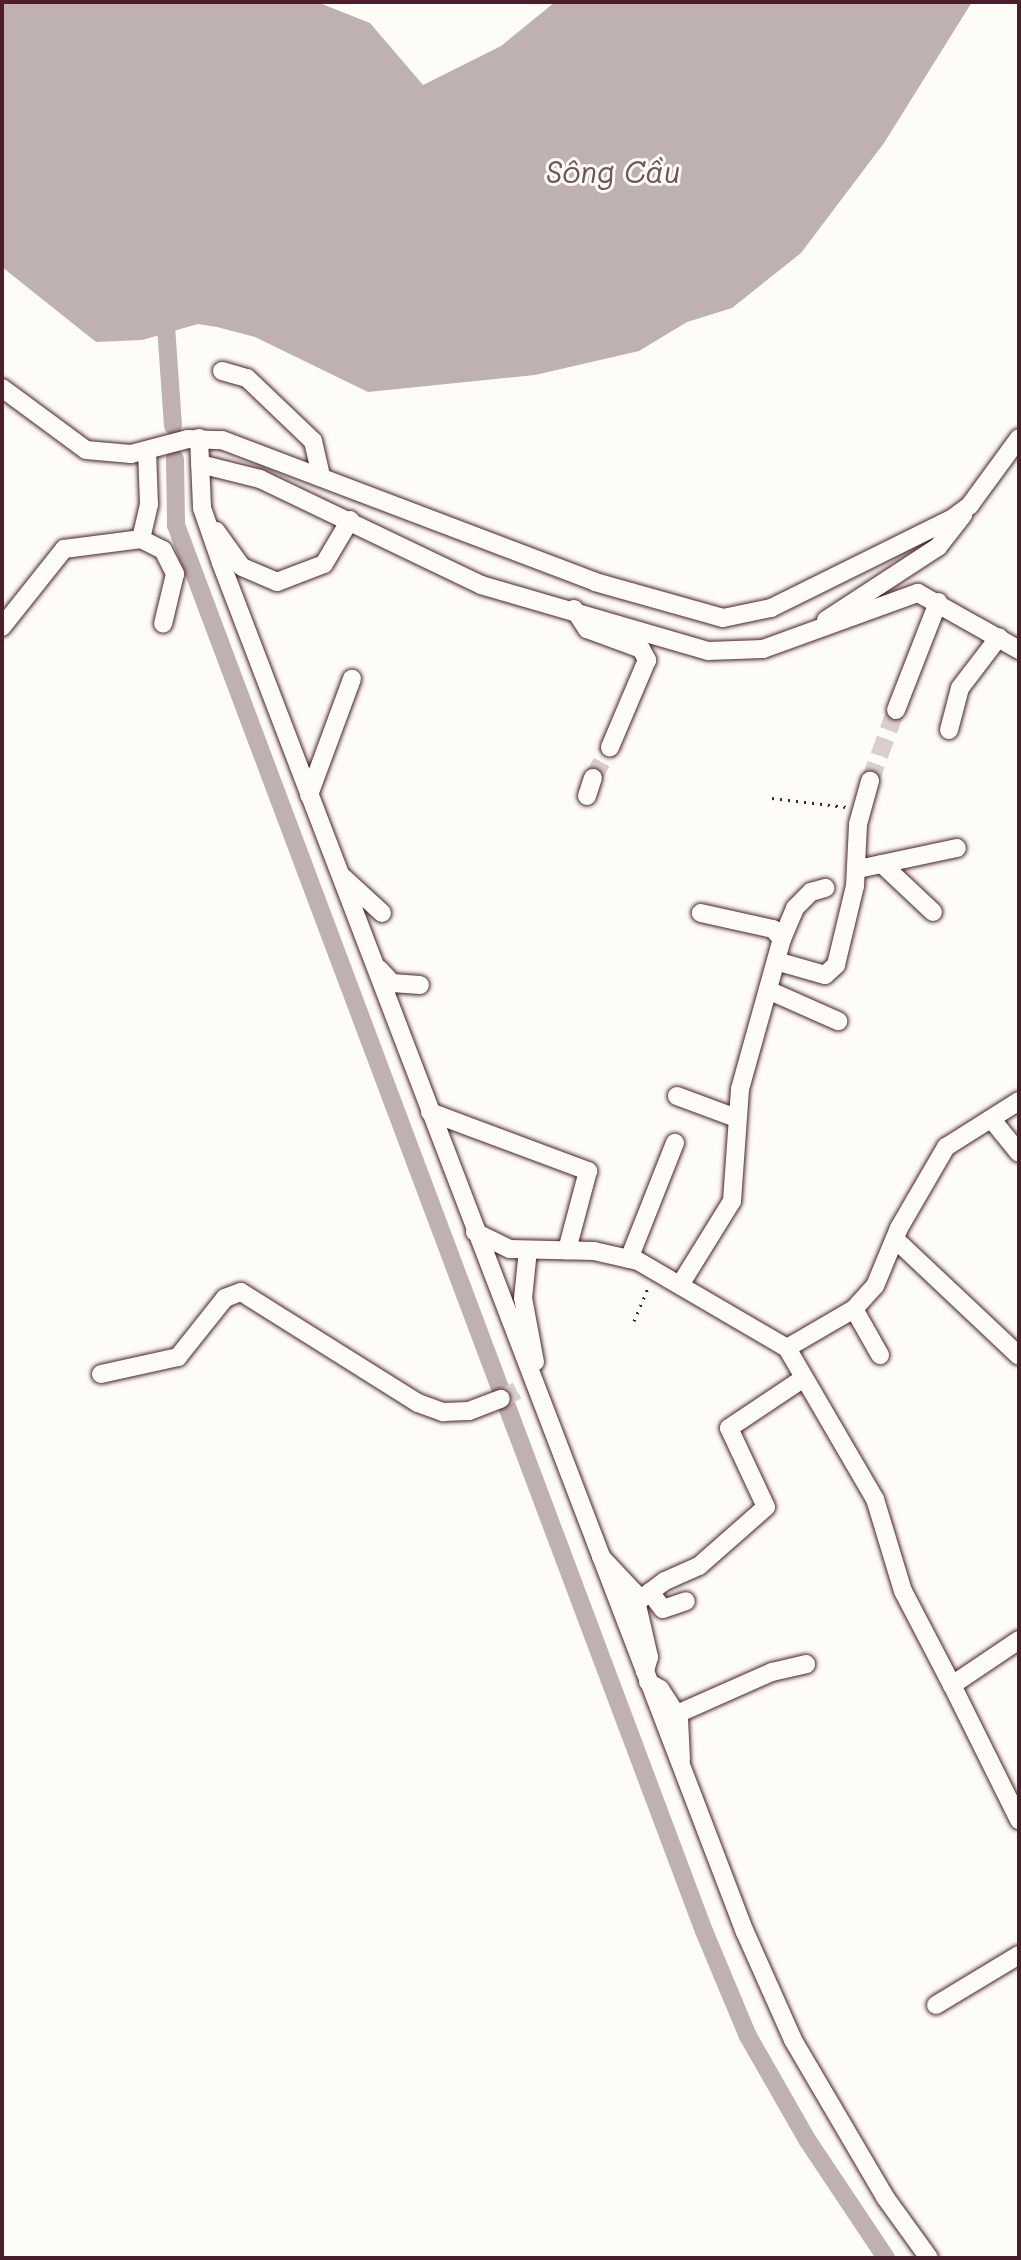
<!DOCTYPE html>
<meta charset="utf-8">
<style>
body{margin:0}
#map{position:relative;width:1021px;height:2260px;overflow:hidden;background:#fdfcf7;font-family:Mali,sans-serif}
div>[style]{position:absolute}
[style*='--x']{left:calc(var(--x)*1px);top:calc(var(--y)*1px);width:calc(var(--w)*1px);rotate:calc(var(--a)*1deg)}
.water>*{inset:0;background:#c0b1b1}
.canal>*{height:18px;margin:-9px;padding:0 9px;transform-origin:9px;border-radius:9px;background:#c0b1b1}
.minor-tunnel>*{height:18px;margin-top:-9px;transform-origin:0;background:repeating-linear-gradient(90deg,#d9d0ce 0 18px,transparent 0 27px)}
.path>*{height:3px;margin-top:-1.5px;transform-origin:0;background:repeating-linear-gradient(90deg,#4a1f2b 0 2px,transparent 0 8px)}
.roads{filter:drop-shadow(0 0 2px #4a1f2b) drop-shadow(0 0 2px #4a1f2b)}
.minor>*{height:18px;margin:-9px;padding:0 9px;transform-origin:9px;border-radius:9px;background:#fdfcf7}
span{translate:-50% -50%;white-space:nowrap;text-align:center;line-height:1.15;-webkit-text-stroke:6px #fdfcf7;paint-order:stroke}
.water-label{font-size:30px;color:#73525a;font-style:italic}
.frame{position:absolute;inset:0;border:4px solid #4a1f2b;pointer-events:none}
</style>
<div id="map">
<div class="water">
<i style="clip-path:polygon(2px 2px,317px 2px,370px 23px,423px 85px,501px 46px,555px 2px,972px 2px,884px 143px,801px 253px,732px 308px,687px 322px,639px 351px,535px 375px,368px 392px,255px 337px,217px 327px,198px 324px,142px 340px,96px 342px,2px 267px)"></i>
</div>
<div class="canal">
<i style="--x:165;--y:312;--w:114;--a:86"></i>
<i style="--x:175;--y:459;--w:66;--a:89.1"></i>
<i style="--x:176;--y:525;--w:1502;--a:69.42"></i>
<i style="--x:704;--y:1931;--w:114;--a:67.3"></i>
<i style="--x:748;--y:2036;--w:121;--a:60.3"></i>
<i style="--x:808;--y:2141;--w:141;--a:56.3"></i>
</div>
<div class="minor-tunnel">
<i style="--x:593;--y:778;--w:35;--a:-61"></i>
<i style="--x:870;--y:781;--w:76;--a:-69.9"></i>
<i style="--x:501;--y:1399;--w:26;--a:-28"></i>
</div>
<div class="path">
<i style="--x:772;--y:798;--w:75;--a:6.9"></i>
<i style="--x:634;--y:1321;--w:39;--a:-67"></i>
</div>
<div class="roads">
<div class="minor">
<i style="--x:222;--y:371;--w:26;--a:16"></i>
<i style="--x:247;--y:378;--w:91;--a:43.7"></i>
<i style="--x:313;--y:441;--w:37;--a:77"></i>
<i style="--x:2;--y:388;--w:104;--a:36.4"></i>
<i style="--x:86;--y:450;--w:45;--a:5.1"></i>
<i style="--x:131;--y:454;--w:59;--a:-14.7"></i>
<i style="--x:188;--y:439;--w:34;--a:2"></i>
<i style="--x:222;--y:440;--w:399;--a:20.8"></i>
<i style="--x:595;--y:582;--w:133;--a:15.7"></i>
<i style="--x:723;--y:618;--w:49;--a:-11.8"></i>
<i style="--x:771;--y:608;--w:203;--a:-26.3"></i>
<i style="--x:953;--y:518;--w:21;--a:-37"></i>
<i style="--x:970;--y:505;--w:83;--a:-53.8"></i>
<i style="--x:199;--y:438;--w:70;--a:87.5"></i>
<i style="--x:202;--y:508;--w:58;--a:70.9"></i>
<i style="--x:221;--y:563;--w:1466;--a:69.06"></i>
<i style="--x:745;--y:1932;--w:118;--a:66"></i>
<i style="--x:793;--y:2040;--w:182;--a:59.6"></i>
<i style="--x:885;--y:2197;--w:75;--a:54.2"></i>
<i style="--x:200;--y:464;--w:62;--a:14"></i>
<i style="--x:260;--y:479;--w:245;--a:25.6"></i>
<i style="--x:481;--y:585;--w:236;--a:16.2"></i>
<i style="--x:708;--y:651;--w:55;--a:-2.1"></i>
<i style="--x:763;--y:649;--w:165;--a:-19.9"></i>
<i style="--x:918;--y:593;--w:116;--a:29.4"></i>
<i style="--x:216;--y:531;--w:44;--a:54.2"></i>
<i style="--x:242;--y:567;--w:38;--a:23"></i>
<i style="--x:277;--y:582;--w:50;--a:-21"></i>
<i style="--x:324;--y:564;--w:51;--a:-59.4"></i>
<i style="--x:141;--y:539;--w:25;--a:27"></i>
<i style="--x:163;--y:550;--w:27;--a:63"></i>
<i style="--x:175;--y:574;--w:51;--a:103.5"></i>
<i style="--x:574;--y:609;--w:24;--a:57"></i>
<i style="--x:587;--y:629;--w:58;--a:20.3"></i>
<i style="--x:641;--y:649;--w:13;--a:61"></i>
<i style="--x:647;--y:660;--w:95;--a:113"></i>
<i style="--x:826;--y:620;--w:134;--a:-33.1"></i>
<i style="--x:938;--y:547;--w:41;--a:-52"></i>
<i style="--x:2;--y:627;--w:100;--a:-51.5"></i>
<i style="--x:64;--y:549;--w:78;--a:-7.4"></i>
<i style="--x:141;--y:539;--w:36;--a:-77"></i>
<i style="--x:149;--y:504;--w:54;--a:-92.1"></i>
<i style="--x:896;--y:710;--w:116;--a:-68.7"></i>
<i style="--x:949;--y:730;--w:43;--a:-75.3"></i>
<i style="--x:960;--y:688;--w:64;--a:-52.6"></i>
<i style="--x:309;--y:795;--w:124;--a:-69.7"></i>
<i style="--x:587;--y:796;--w:19;--a:-72"></i>
<i style="--x:882;--y:864;--w:70;--a:43.3"></i>
<i style="--x:858;--y:869;--w:101;--a:-12"></i>
<i style="--x:343;--y:877;--w:53;--a:42.7"></i>
<i style="--x:782;--y:939;--w:34;--a:-67"></i>
<i style="--x:795;--y:908;--w:23;--a:-45"></i>
<i style="--x:811;--y:892;--w:15;--a:-16"></i>
<i style="--x:776;--y:961;--w:51;--a:15.9"></i>
<i style="--x:825;--y:975;--w:15;--a:-42"></i>
<i style="--x:836;--y:965;--w:81;--a:-76.5"></i>
<i style="--x:855;--y:886;--w:62;--a:-87.2"></i>
<i style="--x:858;--y:824;--w:45;--a:-74.4"></i>
<i style="--x:379;--y:969;--w:19;--a:47"></i>
<i style="--x:392;--y:983;--w:28;--a:4"></i>
<i style="--x:768;--y:990;--w:77;--a:23.9"></i>
<i style="--x:677;--y:1096;--w:63;--a:20.4"></i>
<i style="--x:430;--y:1112;--w:169;--a:20.5"></i>
<i style="--x:588;--y:1171;--w:82;--a:104.9"></i>
<i style="--x:993;--y:1121;--w:41;--a:50.9"></i>
<i style="--x:475;--y:1232;--w:39;--a:26"></i>
<i style="--x:510;--y:1249;--w:84;--a:1.4"></i>
<i style="--x:594;--y:1251;--w:45;--a:12.8"></i>
<i style="--x:638;--y:1261;--w:173;--a:30.3"></i>
<i style="--x:787;--y:1348;--w:78;--a:-30.2"></i>
<i style="--x:854;--y:1309;--w:31;--a:-48"></i>
<i style="--x:875;--y:1286;--w:63;--a:-67.5"></i>
<i style="--x:899;--y:1228;--w:94;--a:-59.9"></i>
<i style="--x:946;--y:1147;--w:86;--a:-32.2"></i>
<i style="--x:895;--y:1239;--w:170;--a:43.3"></i>
<i style="--x:528;--y:1250;--w:48;--a:95.9"></i>
<i style="--x:523;--y:1298;--w:65;--a:79.4"></i>
<i style="--x:629;--y:1259;--w:125;--a:-68.4"></i>
<i style="--x:680;--y:1285;--w:99;--a:-58.2"></i>
<i style="--x:732;--y:1201;--w:112;--a:-85.9"></i>
<i style="--x:740;--y:1089;--w:156;--a:-74.4"></i>
<i style="--x:782;--y:939;--w:13;--a:-132"></i>
<i style="--x:773;--y:929;--w:74;--a:-167.5"></i>
<i style="--x:854;--y:1309;--w:53;--a:60.5"></i>
<i style="--x:787;--y:1348;--w:175;--a:59.8"></i>
<i style="--x:875;--y:1499;--w:96;--a:73.1"></i>
<i style="--x:903;--y:1591;--w:106;--a:62.5"></i>
<i style="--x:101;--y:1374;--w:79;--a:-12.4"></i>
<i style="--x:178;--y:1357;--w:75;--a:-51.5"></i>
<i style="--x:225;--y:1298;--w:17;--a:-21"></i>
<i style="--x:241;--y:1292;--w:209;--a:32.1"></i>
<i style="--x:418;--y:1403;--w:27;--a:20"></i>
<i style="--x:443;--y:1412;--w:26;--a:-2"></i>
<i style="--x:469;--y:1411;--w:34;--a:-21"></i>
<i style="--x:601;--y:1557;--w:48;--a:46.7"></i>
<i style="--x:634;--y:1592;--w:67;--a:77"></i>
<i style="--x:649;--y:1657;--w:15;--a:106"></i>
<i style="--x:650;--y:1592;--w:21;--a:53"></i>
<i style="--x:663;--y:1609;--w:24;--a:-19"></i>
<i style="--x:637;--y:1602;--w:35;--a:-37"></i>
<i style="--x:665;--y:1581;--w:37;--a:-24"></i>
<i style="--x:699;--y:1566;--w:89;--a:-41.4"></i>
<i style="--x:766;--y:1507;--w:87;--a:-115.1"></i>
<i style="--x:729;--y:1428;--w:90;--a:-33.7"></i>
<i style="--x:1019;--y:1640;--w:81;--a:146.1"></i>
<i style="--x:952;--y:1685;--w:151;--a:63.6"></i>
<i style="--x:648;--y:1682;--w:14;--a:30"></i>
<i style="--x:660;--y:1689;--w:35;--a:57"></i>
<i style="--x:679;--y:1718;--w:42;--a:87.3"></i>
<i style="--x:677;--y:1714;--w:104;--a:-23.9"></i>
<i style="--x:772;--y:1672;--w:35;--a:-13"></i>
<i style="--x:936;--y:2005;--w:97;--a:-31.1"></i>
</div>
</div>
<div class="water-label">
<span style="left:613px;top:171px">Sông Cầu</span>
</div>
<div class="frame"></div>
</div>
